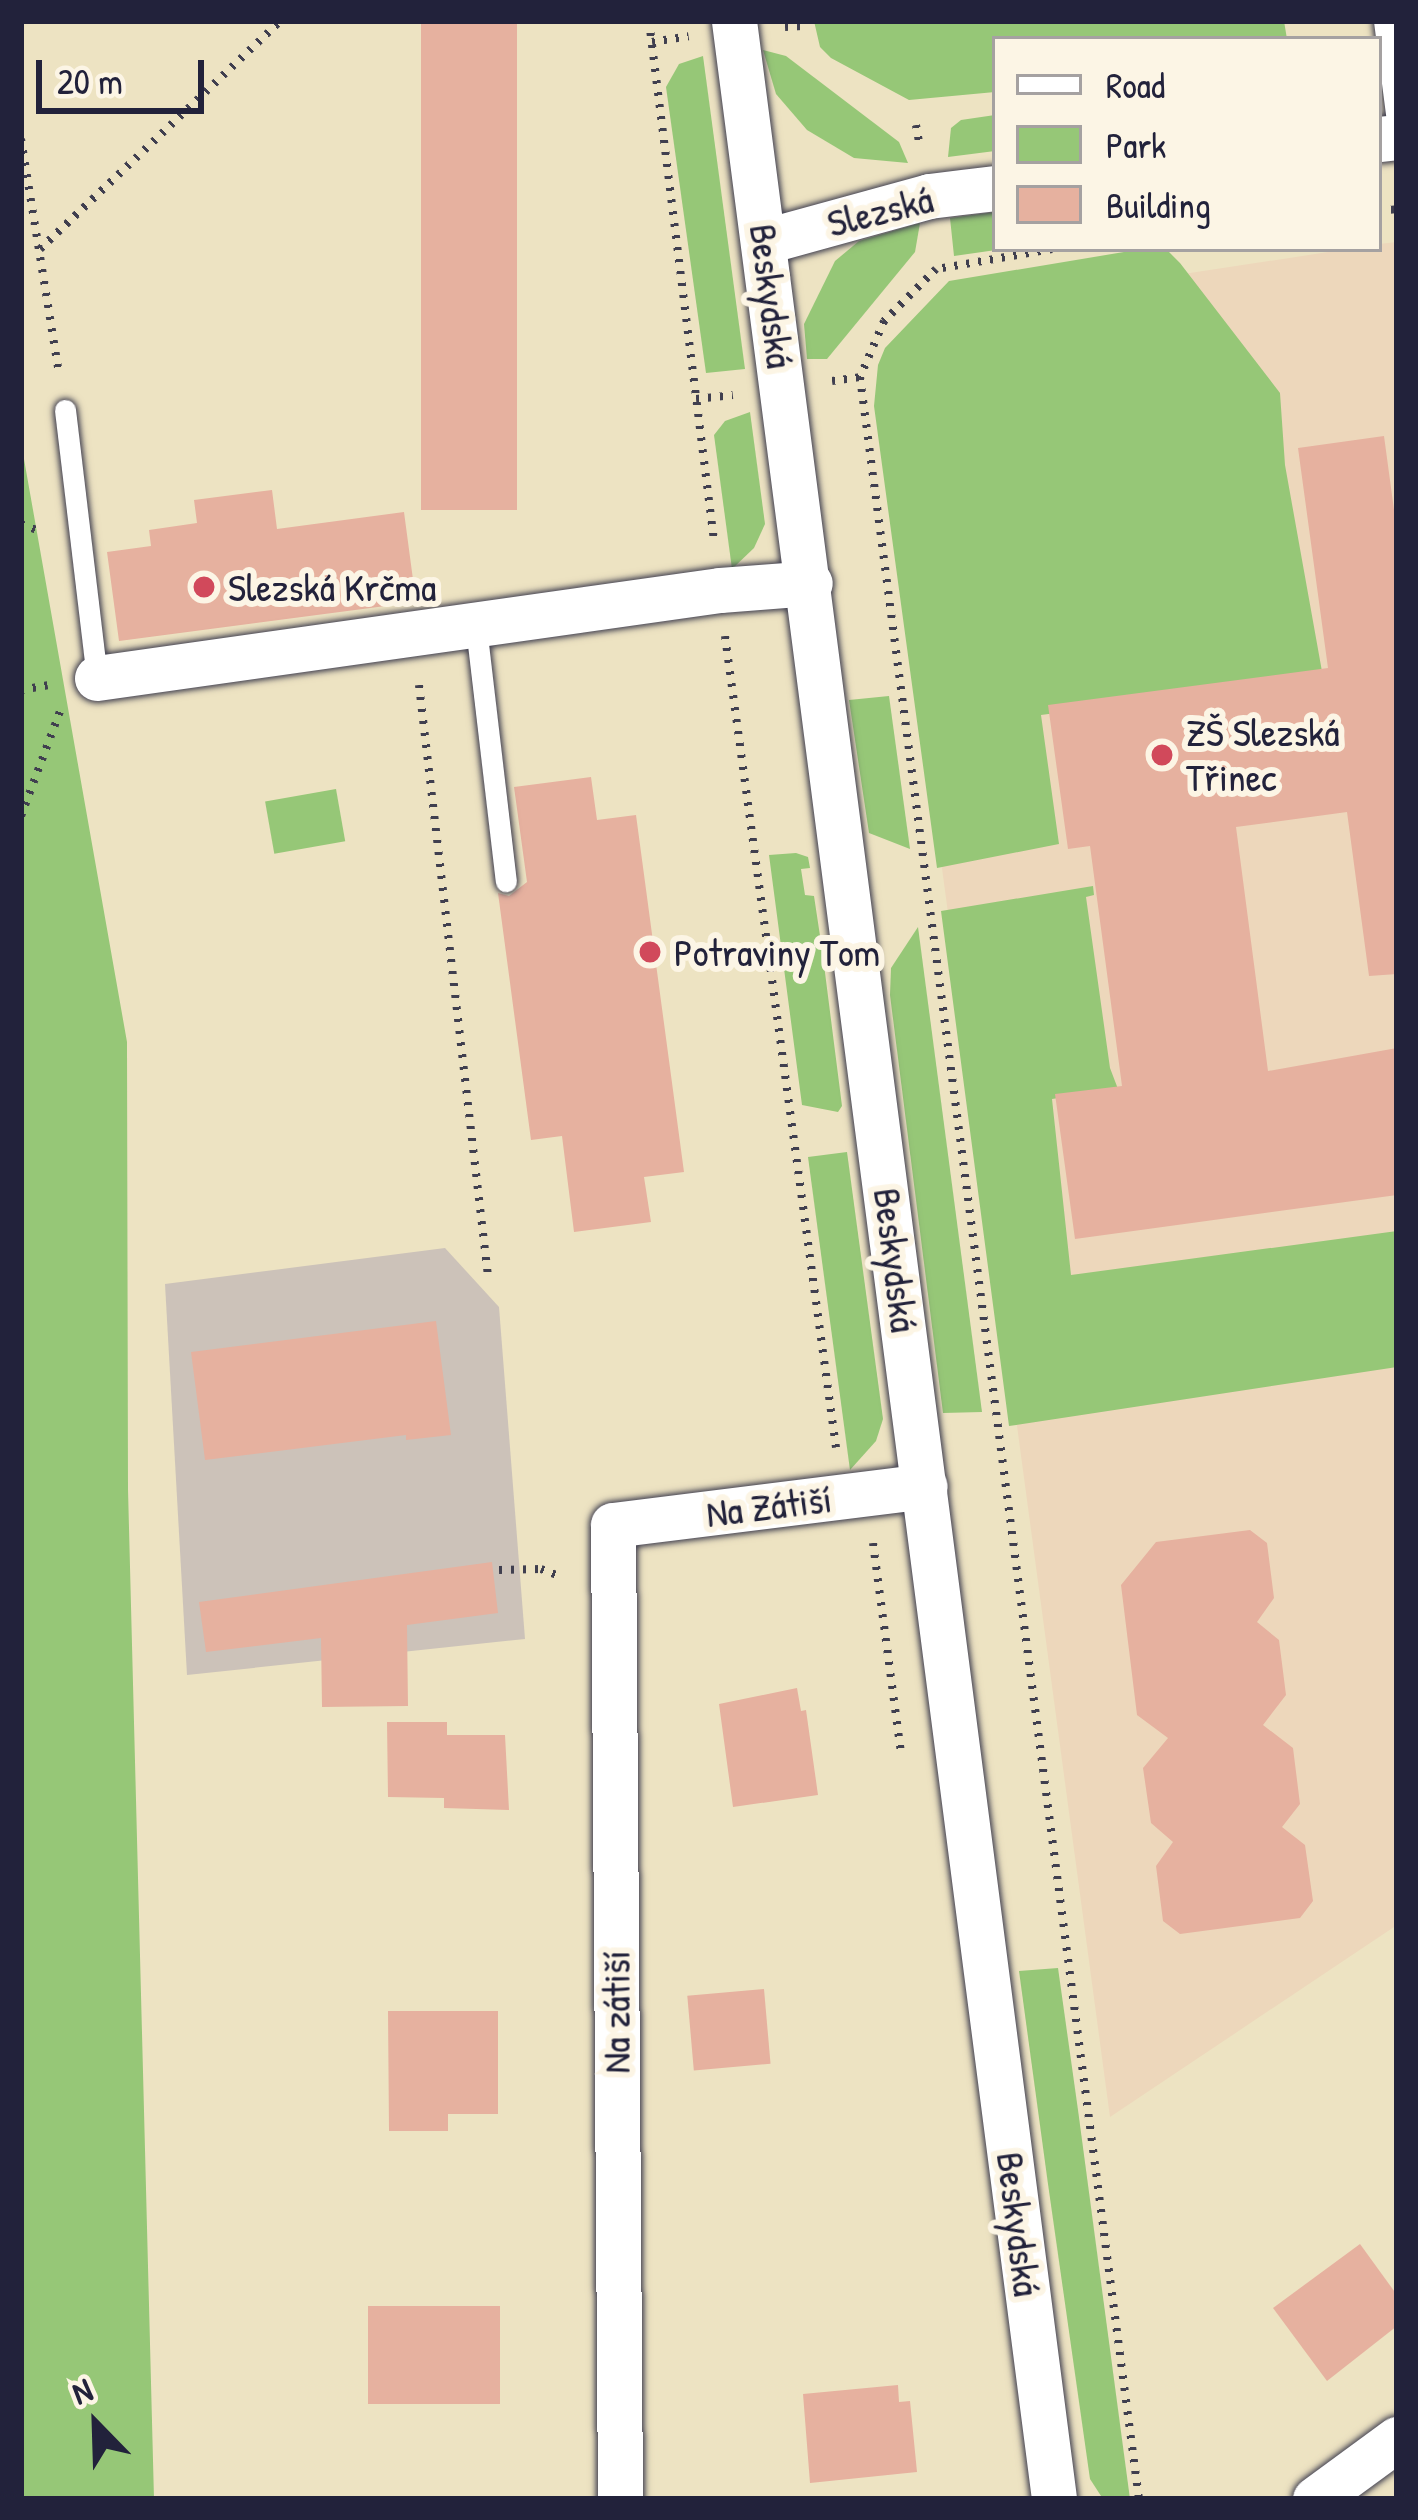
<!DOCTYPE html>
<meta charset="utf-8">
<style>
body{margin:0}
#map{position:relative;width:1418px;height:2520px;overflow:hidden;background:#ede3c2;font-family:"Patrick Hand",sans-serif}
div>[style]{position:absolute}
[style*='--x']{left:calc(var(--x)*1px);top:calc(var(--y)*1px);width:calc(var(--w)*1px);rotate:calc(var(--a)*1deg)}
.built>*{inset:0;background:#edd7bb}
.industrial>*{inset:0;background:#ccc2b9}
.green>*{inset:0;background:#96c777;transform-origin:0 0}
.building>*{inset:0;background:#e6b19f;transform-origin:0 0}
.path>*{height:8px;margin-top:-4px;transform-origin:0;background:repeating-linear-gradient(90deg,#403f4f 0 3px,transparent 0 12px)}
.roads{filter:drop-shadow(0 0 3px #403f4f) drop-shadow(0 0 3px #403f4f)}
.service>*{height:21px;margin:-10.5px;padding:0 10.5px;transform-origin:10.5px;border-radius:10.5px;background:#fff}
.minor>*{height:45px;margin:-22.5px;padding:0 22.5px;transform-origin:22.5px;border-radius:22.5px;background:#fff}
.dots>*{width:33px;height:33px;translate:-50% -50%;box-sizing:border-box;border:6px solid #fcf5e5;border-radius:50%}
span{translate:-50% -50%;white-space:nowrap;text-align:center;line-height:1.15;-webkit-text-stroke:12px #fcf5e5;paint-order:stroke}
.street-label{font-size:39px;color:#22223b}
.poi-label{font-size:39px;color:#22223b}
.left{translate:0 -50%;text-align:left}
.frame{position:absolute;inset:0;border:24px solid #22223b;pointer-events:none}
.legend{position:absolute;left:992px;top:36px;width:390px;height:216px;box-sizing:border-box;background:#fcf5e5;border:3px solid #a5a1a1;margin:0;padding:15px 21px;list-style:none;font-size:36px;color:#22223b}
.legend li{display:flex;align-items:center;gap:24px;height:60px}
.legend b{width:60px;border:3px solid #a5a1a1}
.north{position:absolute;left:36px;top:2364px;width:120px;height:120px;-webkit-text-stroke:9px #fcf5e5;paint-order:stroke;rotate:337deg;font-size:33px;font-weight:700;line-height:48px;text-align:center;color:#22223b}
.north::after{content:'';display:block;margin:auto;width:42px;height:54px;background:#22223b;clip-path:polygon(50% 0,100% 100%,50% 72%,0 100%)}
.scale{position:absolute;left:36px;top:60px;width:168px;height:54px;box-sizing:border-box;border:6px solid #22223b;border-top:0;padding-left:15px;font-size:36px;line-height:42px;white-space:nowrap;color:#22223b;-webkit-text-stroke:9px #fcf5e5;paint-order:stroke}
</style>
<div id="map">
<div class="built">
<i style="clip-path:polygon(1397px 242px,1397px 1925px,1110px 2117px,879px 400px,987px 304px,1348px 249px,1379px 249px,1379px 244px)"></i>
</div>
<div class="industrial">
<i style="clip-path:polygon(445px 1248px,499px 1307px,525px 1639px,187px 1675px,165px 1284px)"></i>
</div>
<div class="green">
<i style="clip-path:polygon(814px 21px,1284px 21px,1287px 39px,995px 39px,995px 92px,909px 100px,831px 58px,820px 47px)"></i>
<i style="clip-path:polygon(763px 50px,786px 56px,899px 142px,908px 163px,854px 158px,807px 130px,776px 94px)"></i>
<i style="clip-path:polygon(703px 56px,745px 369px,706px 373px,666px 87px,679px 64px)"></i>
<i style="clip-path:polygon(995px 115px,995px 151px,948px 157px,951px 128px,961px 120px)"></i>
<i style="clip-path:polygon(995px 212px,995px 249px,1003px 249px,954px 256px,950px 218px)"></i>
<i style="clip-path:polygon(920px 223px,915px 252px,827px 359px,807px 359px,804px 324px,835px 261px,859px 241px)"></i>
<i style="clip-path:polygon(1142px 249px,1169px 252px,1180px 263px,1280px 393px,1285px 465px,1323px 677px,1041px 715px,1059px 844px,937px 868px,874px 406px,878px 365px,885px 348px,949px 281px)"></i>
<i style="clip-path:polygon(750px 412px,765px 524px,754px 548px,732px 569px,714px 435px,725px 421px)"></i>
<i style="clip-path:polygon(21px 442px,127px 1042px,128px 1489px,154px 2499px,21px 2499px)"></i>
<i style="clip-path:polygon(889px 696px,910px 849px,869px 833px,849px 700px)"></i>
<i style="left:336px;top:789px;width:53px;height:72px;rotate:80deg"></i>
<i style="clip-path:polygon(796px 853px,808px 857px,810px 868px,801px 869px,805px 895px,814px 896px,822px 949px,842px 1106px,838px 1112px,802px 1105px,769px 855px)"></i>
<i style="clip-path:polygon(1093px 886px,1094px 895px,1086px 897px,1110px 1068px,1118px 1089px,1052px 1099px,1071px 1275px,1397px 1231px,1397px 1367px,1009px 1426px,941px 911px)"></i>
<i style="clip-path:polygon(918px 927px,982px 1412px,943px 1413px,890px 995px,891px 968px)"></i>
<i style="clip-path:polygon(847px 1152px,883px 1419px,876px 1441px,850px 1470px,808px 1157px)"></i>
<i style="clip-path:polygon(1058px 1968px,1078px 2110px,1130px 2499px,1103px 2499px,1090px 2479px,1048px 2184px,1019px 1971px)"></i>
</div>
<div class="building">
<i style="left:421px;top:21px;width:96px;height:489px"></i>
<i style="clip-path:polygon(1384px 436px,1397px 532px,1397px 974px,1369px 976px,1347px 812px,1236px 827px,1268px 1071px,1397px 1048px,1397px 1195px,1075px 1239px,1055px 1094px,1122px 1086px,1090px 846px,1068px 849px,1048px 705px,1328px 668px,1298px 448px)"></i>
<i style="clip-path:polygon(272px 490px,277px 529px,404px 512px,416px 602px,119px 641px,107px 552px,151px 546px,149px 530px,197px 523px,194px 500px)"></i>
<i style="clip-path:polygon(591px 777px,597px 820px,636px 815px,684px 1172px,644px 1177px,651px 1222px,574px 1232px,562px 1136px,531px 1140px,498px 893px,509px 896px,527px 882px,514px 787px)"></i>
<i style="clip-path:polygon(436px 1321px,451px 1435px,406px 1440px,406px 1435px,205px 1460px,191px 1352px)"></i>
<i style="clip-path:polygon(1250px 1530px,1267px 1543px,1274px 1598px,1257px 1622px,1279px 1640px,1286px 1695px,1263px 1725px,1293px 1748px,1300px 1804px,1282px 1827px,1305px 1845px,1313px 1901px,1300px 1918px,1180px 1934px,1163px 1921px,1156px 1866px,1173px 1842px,1151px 1823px,1143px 1768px,1168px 1738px,1137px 1715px,1121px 1585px,1156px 1542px)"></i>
<i style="clip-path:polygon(492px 1562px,498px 1613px,407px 1625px,408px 1706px,322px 1707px,321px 1638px,206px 1652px,199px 1602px)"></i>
<i style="clip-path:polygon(797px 1688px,801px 1711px,806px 1710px,818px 1795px,733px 1807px,719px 1704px)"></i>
<i style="clip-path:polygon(387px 1722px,447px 1722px,447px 1735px,505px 1735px,509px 1810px,444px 1808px,444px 1798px,388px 1797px)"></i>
<i style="left:764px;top:1989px;width:75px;height:77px;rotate:85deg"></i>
<i style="clip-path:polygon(388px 2011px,498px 2011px,498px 2114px,448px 2114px,448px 2131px,389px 2131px)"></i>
<i style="clip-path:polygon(1360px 2244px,1397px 2295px,1397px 2326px,1327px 2381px,1273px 2308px)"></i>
<i style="left:368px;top:2306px;width:132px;height:98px"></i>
<i style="clip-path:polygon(898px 2385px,899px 2402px,910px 2401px,917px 2472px,810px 2483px,803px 2394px)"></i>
</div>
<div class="path">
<i style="--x:649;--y:21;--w:524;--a:82.87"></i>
<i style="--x:785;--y:27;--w:22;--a:-3"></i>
<i style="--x:652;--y:42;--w:37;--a:-9"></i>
<i style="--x:916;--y:125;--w:22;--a:80"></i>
<i style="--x:21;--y:139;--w:238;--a:80.8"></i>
<i style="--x:1379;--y:211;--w:18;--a:-6"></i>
<i style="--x:40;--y:249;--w:331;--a:-43.5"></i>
<i style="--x:1052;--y:249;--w:118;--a:170.2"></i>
<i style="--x:936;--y:269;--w:74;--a:135"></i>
<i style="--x:884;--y:321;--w:61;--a:113.2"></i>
<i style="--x:860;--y:377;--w:2140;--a:82.51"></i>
<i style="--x:832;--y:381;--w:28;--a:-8"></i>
<i style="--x:696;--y:399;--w:37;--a:-6"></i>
<i style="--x:21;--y:524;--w:22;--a:21"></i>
<i style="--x:725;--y:636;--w:819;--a:82.21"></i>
<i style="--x:419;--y:685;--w:595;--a:83.34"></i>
<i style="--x:21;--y:690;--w:27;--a:-10"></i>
<i style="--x:21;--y:816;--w:112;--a:-69.6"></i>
<i style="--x:873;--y:1543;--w:213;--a:82.4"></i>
<i style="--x:499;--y:1570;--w:42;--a:-1.4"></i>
<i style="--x:541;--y:1569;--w:22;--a:21"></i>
</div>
<div class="roads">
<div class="service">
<i style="--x:1384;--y:21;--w:101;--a:82.6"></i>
<i style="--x:65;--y:410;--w:270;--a:83.2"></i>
<i style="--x:476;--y:627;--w:256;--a:83.3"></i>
</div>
<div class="minor">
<i style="--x:734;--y:21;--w:2499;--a:82.64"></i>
<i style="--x:1379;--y:139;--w:18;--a:-6"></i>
<i style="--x:766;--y:241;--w:169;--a:-15.4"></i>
<i style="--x:929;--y:196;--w:66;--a:-6.9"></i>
<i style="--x:97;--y:678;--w:629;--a:-8.04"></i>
<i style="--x:720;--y:590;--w:90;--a:-4.4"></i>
<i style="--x:620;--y:2499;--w:974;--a:-90.41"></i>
<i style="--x:613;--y:1525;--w:314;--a:-7.1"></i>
<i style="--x:1315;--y:2499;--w:102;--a:-36.2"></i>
</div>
</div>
<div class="dots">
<i style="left:204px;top:587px;background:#d1495b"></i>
<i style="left:1162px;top:755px;background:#d1495b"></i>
<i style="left:650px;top:952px;background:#d1495b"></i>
</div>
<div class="street-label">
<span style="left:880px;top:211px;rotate:-14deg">Slezská</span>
<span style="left:772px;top:296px;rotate:83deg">Beskydská</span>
<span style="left:896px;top:1260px;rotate:83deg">Beskydská</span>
<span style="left:769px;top:1506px;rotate:-7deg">Na Zátiší</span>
<span style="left:616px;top:2012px;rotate:-90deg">Na zátiší</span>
<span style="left:1019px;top:2224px;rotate:83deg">Beskydská</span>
</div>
<div class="poi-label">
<span class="left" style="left:228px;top:587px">Slezská Krčma</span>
<span class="left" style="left:1186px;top:755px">ZŠ Slezská<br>Třinec</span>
<span class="left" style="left:674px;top:952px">Potraviny Tom</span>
</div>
<div class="frame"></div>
<ul class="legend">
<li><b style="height:15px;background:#fff"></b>Road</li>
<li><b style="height:33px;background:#96c777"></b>Park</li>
<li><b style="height:33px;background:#e6b19f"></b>Building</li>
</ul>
<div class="north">N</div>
<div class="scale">20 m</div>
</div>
